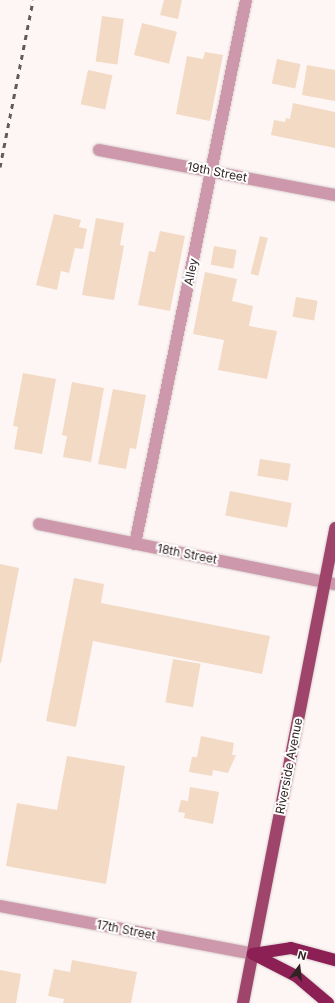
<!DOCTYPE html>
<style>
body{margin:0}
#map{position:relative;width:335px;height:1003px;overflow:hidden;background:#fef6f5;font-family:Inter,sans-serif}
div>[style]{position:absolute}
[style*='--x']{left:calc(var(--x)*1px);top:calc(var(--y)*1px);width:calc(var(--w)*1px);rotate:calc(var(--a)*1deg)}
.building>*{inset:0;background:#f3dac4;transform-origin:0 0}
.roads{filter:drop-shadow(0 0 1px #d9d0cf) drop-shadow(0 0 1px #d9d0cf)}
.minor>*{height:12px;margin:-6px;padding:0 6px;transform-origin:6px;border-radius:6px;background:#cd98ab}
.major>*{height:12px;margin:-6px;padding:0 6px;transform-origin:6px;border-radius:6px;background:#9f446b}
.highway>*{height:12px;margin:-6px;padding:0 6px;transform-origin:6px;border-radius:6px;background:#8c2054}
.rail>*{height:3px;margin-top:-1.5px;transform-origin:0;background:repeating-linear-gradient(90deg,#665a58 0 5px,transparent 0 10px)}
span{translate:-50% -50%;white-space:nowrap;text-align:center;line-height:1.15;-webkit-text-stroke:4px #fff;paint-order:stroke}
.street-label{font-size:12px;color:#302321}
.north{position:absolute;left:279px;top:947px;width:40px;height:40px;-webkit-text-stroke:3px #fff;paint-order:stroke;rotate:15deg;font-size:11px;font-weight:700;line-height:16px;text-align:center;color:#302321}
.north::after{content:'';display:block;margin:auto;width:14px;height:18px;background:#302321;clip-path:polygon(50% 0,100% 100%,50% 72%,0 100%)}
</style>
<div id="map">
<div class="building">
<i style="clip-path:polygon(164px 0,182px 0,178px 19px,160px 15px)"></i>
<i style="left:102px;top:16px;width:22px;height:46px;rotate:8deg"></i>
<i style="left:142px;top:23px;width:36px;height:33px;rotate:14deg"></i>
<i style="clip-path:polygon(205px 52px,223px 55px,210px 121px,176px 114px,187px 56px,203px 59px)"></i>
<i style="left:277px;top:59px;width:24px;height:25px;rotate:12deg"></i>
<i style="clip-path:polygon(307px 65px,335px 70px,335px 101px,302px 95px)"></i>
<i style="left:88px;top:70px;width:25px;height:35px;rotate:12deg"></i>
<i style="clip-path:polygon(293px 103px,335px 112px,335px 148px,271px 135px,274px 120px,285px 122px,286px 118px,290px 119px)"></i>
<i style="clip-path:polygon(54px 214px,81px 220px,79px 227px,87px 229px,83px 249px,75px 248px,69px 273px,61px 271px,57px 290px,36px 285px)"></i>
<i style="clip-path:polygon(96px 218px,124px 223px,120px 245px,124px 246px,114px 300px,82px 295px)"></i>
<i style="clip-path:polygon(160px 231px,185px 236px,170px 311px,138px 305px,149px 251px,155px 252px)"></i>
<i style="left:260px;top:236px;width:8px;height:39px;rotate:14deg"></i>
<i style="left:214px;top:246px;width:23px;height:19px;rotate:10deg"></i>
<i style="clip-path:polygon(205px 272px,237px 279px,232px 301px,253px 306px,249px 326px,277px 331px,267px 379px,218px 370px,224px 340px,193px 334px)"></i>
<i style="left:296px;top:297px;width:22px;height:20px;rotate:10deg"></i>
<i style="clip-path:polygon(23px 373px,56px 379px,42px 454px,14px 449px,18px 427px,13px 426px)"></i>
<i style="clip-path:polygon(72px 382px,104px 388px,91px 462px,63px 457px,67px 436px,62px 435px)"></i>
<i style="clip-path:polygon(113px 389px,146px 395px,136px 449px,130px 448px,126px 469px,98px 464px)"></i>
<i style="left:260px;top:459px;width:31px;height:17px;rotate:9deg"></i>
<i style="left:230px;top:491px;width:63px;height:25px;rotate:11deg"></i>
<i style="clip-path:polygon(0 564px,19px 568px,1px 663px,0 663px)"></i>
<i style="clip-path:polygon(74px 578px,104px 584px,101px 603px,270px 636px,262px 674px,93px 641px,76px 727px,46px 721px)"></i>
<i style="left:173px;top:659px;width:28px;height:44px;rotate:10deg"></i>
<i style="clip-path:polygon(201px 736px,234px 743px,232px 755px,236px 755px,228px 773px,213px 770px,212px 776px,189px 772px,192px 757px,197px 757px)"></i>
<i style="clip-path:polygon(67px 756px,125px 766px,106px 884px,6px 866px,17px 803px,57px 810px)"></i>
<i style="clip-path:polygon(190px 787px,219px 792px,213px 824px,184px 818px,185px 813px,178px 812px,181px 800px,188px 801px)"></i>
<i style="clip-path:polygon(72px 960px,137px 972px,131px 1003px,63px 1003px,64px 999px,48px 996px,54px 969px,70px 972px)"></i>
<i style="clip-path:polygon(0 970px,21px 974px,16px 1003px,0 1003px)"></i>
</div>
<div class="roads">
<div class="minor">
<i style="--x:99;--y:150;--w:240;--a:10.8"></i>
<i style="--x:39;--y:524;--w:302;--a:11.5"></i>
<i style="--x:135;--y:544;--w:555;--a:-78.47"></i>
<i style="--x:0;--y:906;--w:258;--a:10.7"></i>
</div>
<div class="major">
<i style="--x:243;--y:1003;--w:484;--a:-79"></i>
</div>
<div class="highway">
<i style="--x:253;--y:954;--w:48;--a:27.1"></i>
<i style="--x:296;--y:976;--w:42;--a:40.2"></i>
<i style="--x:253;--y:954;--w:38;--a:-9"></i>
<i style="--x:291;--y:948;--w:46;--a:15.3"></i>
</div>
</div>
<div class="rail">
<i style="--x:0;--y:167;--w:170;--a:-78.8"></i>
</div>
<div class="street-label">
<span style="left:217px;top:172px;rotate:11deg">19th Street</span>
<span style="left:191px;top:272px;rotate:-78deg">Alley</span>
<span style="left:187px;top:554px;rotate:11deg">18th Street</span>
<span style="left:289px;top:766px;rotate:-79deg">Riverside Avenue</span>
<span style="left:126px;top:930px;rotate:11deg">17th Street</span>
</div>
<div class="north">N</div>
</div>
